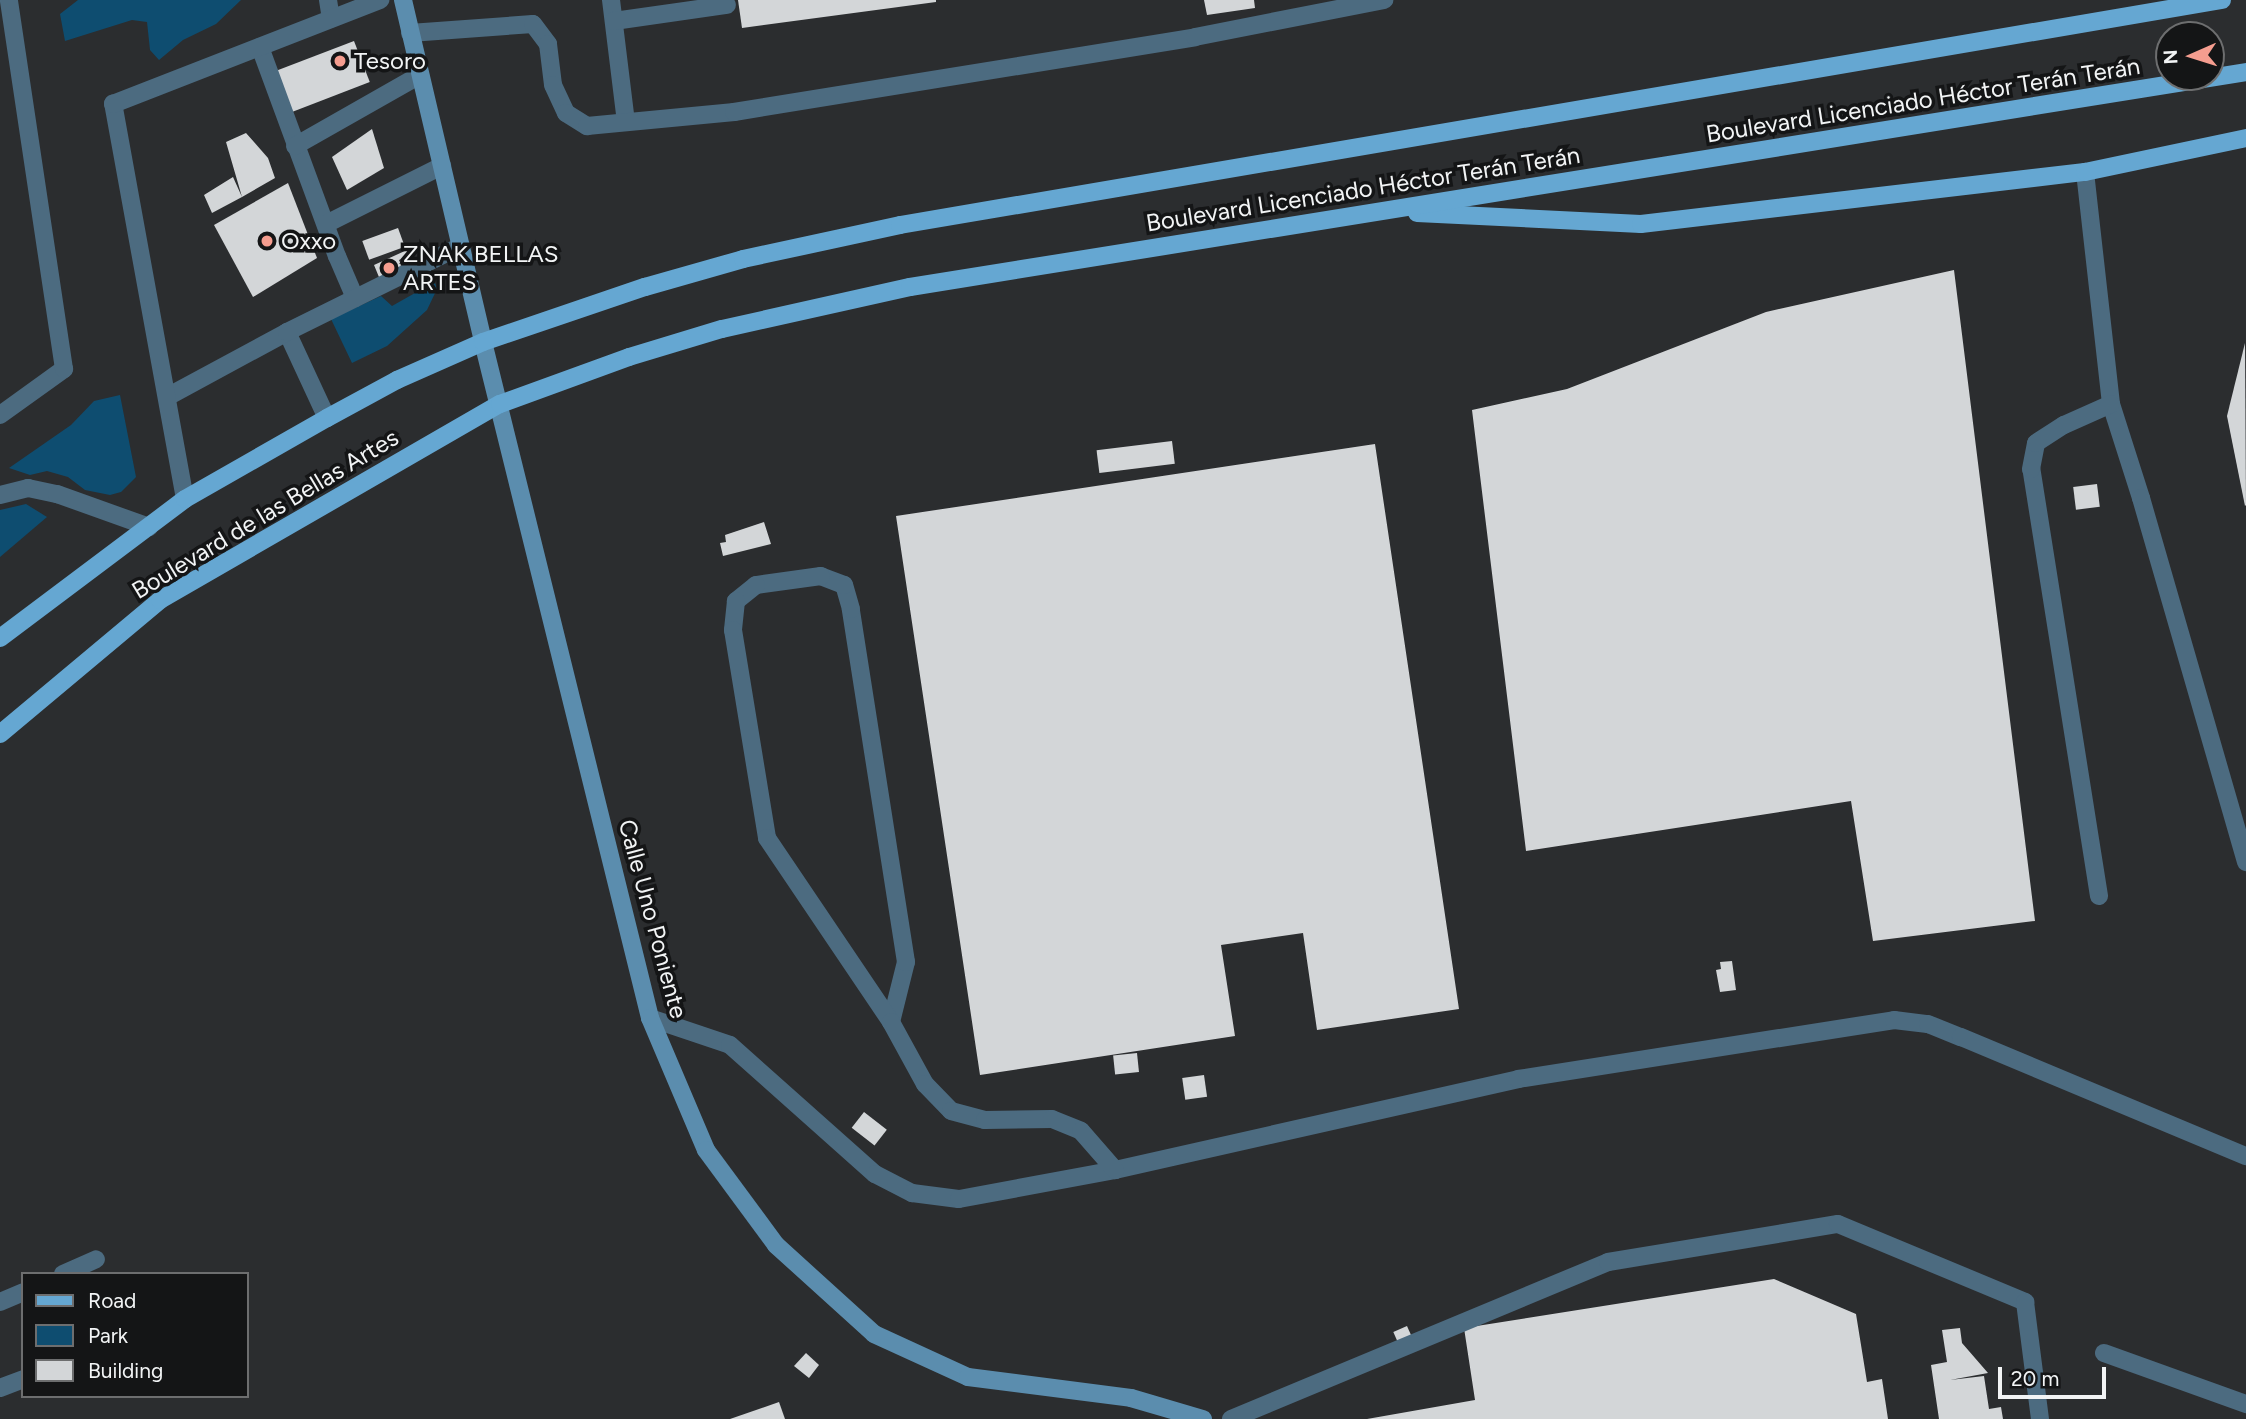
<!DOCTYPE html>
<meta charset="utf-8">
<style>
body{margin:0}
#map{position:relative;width:2246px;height:1419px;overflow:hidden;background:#2b2d2f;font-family:Figtree,sans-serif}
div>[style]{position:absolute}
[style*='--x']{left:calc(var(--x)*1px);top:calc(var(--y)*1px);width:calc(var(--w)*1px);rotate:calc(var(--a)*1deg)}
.green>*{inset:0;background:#0e4d70}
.building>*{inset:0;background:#d3d6d8;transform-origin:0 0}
.lane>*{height:18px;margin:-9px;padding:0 9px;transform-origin:9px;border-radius:9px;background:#4c6b80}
.secondary>*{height:18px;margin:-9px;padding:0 9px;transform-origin:9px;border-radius:9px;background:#5b8dae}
.primary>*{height:18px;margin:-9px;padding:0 9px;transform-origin:9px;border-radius:9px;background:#65a7d2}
.dots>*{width:19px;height:19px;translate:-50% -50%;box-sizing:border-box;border:4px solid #141516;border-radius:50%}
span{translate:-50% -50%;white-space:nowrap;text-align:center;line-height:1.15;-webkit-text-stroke:7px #141516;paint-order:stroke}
.poi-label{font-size:24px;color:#f2f4f5}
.left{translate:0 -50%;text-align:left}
.street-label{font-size:24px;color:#f2f4f5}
.legend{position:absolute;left:21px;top:1272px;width:228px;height:126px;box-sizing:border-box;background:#141516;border:2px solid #6d6e6f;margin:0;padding:9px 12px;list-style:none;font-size:21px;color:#f2f4f5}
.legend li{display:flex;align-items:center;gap:14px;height:35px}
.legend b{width:35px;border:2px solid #6d6e6f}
.north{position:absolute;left:2155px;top:21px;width:70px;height:70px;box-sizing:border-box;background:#141516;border:2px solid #6d6e6f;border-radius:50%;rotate:267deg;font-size:19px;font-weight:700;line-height:28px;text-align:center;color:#f2f4f5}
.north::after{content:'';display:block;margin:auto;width:24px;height:32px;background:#f59d8f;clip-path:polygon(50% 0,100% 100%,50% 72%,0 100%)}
.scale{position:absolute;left:1998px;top:1367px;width:108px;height:32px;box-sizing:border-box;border:4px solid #f2f4f5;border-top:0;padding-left:9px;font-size:21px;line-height:24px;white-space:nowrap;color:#f2f4f5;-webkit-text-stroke:5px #141516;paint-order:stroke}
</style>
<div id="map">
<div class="green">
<i style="clip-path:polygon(78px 0,241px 0,216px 24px,183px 40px,159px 60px,150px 50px,147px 22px,132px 20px,65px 41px,60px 14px)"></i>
<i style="clip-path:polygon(432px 274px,437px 289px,427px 310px,387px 346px,352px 363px,331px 319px,381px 296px,392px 306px,415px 293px,409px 282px)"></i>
<i style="clip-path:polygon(120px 395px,136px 477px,121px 492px,110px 495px,85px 490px,68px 477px,47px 471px,30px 475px,9px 468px,71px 425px,94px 401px)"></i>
<i style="clip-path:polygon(26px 504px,47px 517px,0 557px,0 510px)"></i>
</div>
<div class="building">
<i style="clip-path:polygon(738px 0,936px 0,936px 2px,742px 28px)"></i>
<i style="clip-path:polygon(1204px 0,1254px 0,1255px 8px,1207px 15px)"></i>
<i style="left:354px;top:41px;width:44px;height:84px;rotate:69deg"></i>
<i style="clip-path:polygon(372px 129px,384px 168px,347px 190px,332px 157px)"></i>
<i style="clip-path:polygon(246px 133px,268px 158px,275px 178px,242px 197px,212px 213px,204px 195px,233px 177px,242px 197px,226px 142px)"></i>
<i style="clip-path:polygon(288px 183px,317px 258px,253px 297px,214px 225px)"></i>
<i style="left:398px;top:228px;width:20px;height:38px;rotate:70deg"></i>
<i style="clip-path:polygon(407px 250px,410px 255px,399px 260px,404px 271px,381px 282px,374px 265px)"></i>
<i style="clip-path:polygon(1954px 270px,2035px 921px,1873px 941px,1851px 801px,1526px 851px,1472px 410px,1567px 389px,1766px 312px)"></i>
<i style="clip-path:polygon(2245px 343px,2246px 505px,2245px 506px,2227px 416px)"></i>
<i style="left:1172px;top:441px;width:23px;height:76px;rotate:83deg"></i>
<i style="clip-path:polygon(1375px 444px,1459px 1009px,1317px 1030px,1303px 933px,1221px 945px,1235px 1036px,980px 1075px,896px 516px)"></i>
<i style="left:2097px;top:484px;width:23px;height:24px;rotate:83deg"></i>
<i style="clip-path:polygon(764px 522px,771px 544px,723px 556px,720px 543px,726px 542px,725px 535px)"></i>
<i style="clip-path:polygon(1732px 961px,1736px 990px,1720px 992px,1716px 970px,1721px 969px,1720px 962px)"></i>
<i style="left:1137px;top:1053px;width:19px;height:24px;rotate:84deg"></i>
<i style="left:1204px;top:1075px;width:22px;height:22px;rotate:82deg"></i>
<i style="left:864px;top:1112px;width:29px;height:20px;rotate:38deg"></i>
<i style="clip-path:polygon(1774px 1279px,1856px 1314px,1867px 1382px,1882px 1379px,1888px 1419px,1367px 1419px,1475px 1400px,1464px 1328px)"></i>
<i style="left:1407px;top:1326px;width:12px;height:15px;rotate:66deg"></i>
<i style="clip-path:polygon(1960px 1328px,1962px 1343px,1988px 1373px,1950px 1380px,1984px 1376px,1989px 1409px,2001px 1407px,2003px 1419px,1939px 1419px,1931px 1365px,1947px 1362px,1942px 1330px)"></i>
<i style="clip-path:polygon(806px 1353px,819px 1365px,809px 1378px,794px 1366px)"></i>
<i style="clip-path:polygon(779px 1402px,785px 1419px,730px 1419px)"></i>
</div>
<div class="lane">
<i style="--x:328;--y:0;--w:19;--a:81"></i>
<i style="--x:611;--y:0;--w:123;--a:83"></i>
<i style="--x:614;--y:21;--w:114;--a:-8.1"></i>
<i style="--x:410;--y:33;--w:123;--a:-4.2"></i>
<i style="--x:533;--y:24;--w:25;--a:53"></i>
<i style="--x:548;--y:44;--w:41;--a:83"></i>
<i style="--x:553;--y:85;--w:31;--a:65"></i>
<i style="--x:566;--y:113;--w:25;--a:32"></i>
<i style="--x:587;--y:126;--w:148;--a:-5.4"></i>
<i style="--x:734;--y:112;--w:467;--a:-9.2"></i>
<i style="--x:1195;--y:37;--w:193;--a:-11.1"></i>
<i style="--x:260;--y:47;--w:223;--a:69.8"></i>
<i style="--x:337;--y:256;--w:46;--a:66.8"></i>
<i style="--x:295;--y:146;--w:144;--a:-29.6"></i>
<i style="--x:2085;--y:172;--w:233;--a:83.6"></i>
<i style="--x:2111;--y:404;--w:99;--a:72.3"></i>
<i style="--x:2141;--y:498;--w:379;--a:73.9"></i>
<i style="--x:326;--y:224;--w:130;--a:-26.6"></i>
<i style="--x:287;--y:332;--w:95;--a:65.1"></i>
<i style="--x:167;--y:397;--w:136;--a:-28.4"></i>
<i style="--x:287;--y:332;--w:194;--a:-26.3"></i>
<i style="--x:0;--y:415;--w:79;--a:-35.7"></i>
<i style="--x:64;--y:369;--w:373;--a:-98.5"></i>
<i style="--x:0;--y:495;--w:29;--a:-14"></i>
<i style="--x:28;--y:488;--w:30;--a:12"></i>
<i style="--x:57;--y:494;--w:98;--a:19.7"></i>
<i style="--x:185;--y:499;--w:402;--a:-100.3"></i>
<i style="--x:113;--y:104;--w:287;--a:-21.3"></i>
<i style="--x:2099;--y:896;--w:432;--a:-99"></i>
<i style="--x:2031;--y:469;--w:26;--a:-79"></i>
<i style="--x:2036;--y:443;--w:33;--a:-33"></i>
<i style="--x:2064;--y:425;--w:51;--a:-24.1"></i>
<i style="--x:650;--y:1018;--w:84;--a:18.6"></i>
<i style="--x:730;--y:1045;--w:194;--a:41.7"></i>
<i style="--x:875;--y:1174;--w:42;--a:27.2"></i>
<i style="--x:912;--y:1193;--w:47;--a:7.3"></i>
<i style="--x:959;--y:1199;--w:159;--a:-10.5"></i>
<i style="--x:1115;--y:1170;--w:413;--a:-12.7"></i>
<i style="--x:1518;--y:1079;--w:381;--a:-8.9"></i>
<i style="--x:1894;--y:1020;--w:34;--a:7"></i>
<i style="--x:1928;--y:1024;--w:35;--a:22"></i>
<i style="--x:1961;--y:1037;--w:309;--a:22.7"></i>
<i style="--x:891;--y:1022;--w:62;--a:-76"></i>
<i style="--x:906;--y:962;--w:357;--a:-98.9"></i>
<i style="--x:851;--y:609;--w:25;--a:-106"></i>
<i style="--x:844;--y:585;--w:25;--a:-159"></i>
<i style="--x:821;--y:576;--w:66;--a:172.1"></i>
<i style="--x:756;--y:585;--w:26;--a:141"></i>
<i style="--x:736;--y:601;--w:29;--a:96"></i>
<i style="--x:733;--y:630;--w:211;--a:80.7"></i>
<i style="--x:767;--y:838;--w:222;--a:56"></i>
<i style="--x:891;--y:1022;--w:71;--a:61.3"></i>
<i style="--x:925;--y:1084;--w:37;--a:46"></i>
<i style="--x:951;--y:1111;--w:35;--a:15"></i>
<i style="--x:985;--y:1120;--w:67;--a:-0.9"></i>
<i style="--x:1052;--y:1119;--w:31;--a:22"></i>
<i style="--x:1081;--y:1131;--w:52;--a:48.9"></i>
<i style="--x:63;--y:1274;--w:36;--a:-24"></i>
<i style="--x:0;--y:1302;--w:25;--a:-23"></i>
<i style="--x:2104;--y:1353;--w:151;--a:19.8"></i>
<i style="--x:0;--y:1388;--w:25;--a:-21"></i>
<i style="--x:1231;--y:1419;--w:408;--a:-22.6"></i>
<i style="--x:1608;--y:1262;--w:233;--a:-9.4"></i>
<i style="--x:1838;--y:1224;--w:203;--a:22.6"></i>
<i style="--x:2025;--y:1302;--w:118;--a:82.7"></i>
</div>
<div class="secondary">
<i style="--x:403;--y:0;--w:351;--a:76.8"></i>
<i style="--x:483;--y:342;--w:696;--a:76.12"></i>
<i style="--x:650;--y:1018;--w:143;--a:67"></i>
<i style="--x:706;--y:1150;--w:118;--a:53.6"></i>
<i style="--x:776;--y:1245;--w:132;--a:42.2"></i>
<i style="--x:874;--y:1334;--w:103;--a:24.6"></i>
<i style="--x:968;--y:1377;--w:164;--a:7.3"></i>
<i style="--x:1131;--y:1398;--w:75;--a:16.3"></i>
</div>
<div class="primary">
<i style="--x:1417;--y:213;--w:224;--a:2.8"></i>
<i style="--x:1641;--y:224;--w:447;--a:-6.7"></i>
<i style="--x:2085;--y:172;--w:165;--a:-11.9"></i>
<i style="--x:0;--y:638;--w:231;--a:-36.9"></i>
<i style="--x:185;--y:499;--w:163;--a:-29.7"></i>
<i style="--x:327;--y:418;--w:80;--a:-28.5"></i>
<i style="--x:397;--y:380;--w:94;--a:-23.8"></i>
<i style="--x:483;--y:342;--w:171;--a:-18.8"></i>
<i style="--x:645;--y:287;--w:102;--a:-15.9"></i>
<i style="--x:743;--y:259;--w:161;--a:-12.2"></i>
<i style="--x:900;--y:225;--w:1341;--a:-9.66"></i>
<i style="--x:0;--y:734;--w:209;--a:-39.9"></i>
<i style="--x:160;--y:600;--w:392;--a:-30"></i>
<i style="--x:500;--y:404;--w:137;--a:-20"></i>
<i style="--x:629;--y:357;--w:97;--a:-16.8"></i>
<i style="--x:722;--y:329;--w:193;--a:-12.6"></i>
<i style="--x:910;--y:287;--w:1353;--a:-9.14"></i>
</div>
<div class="dots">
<i style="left:340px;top:61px;background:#f59d8f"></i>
<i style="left:267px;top:241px;background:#f59d8f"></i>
<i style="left:389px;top:268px;background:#f59d8f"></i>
</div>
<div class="poi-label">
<span class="left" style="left:354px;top:61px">Tesoro</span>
<span class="left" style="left:281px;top:241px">Oxxo</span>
<span class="left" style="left:403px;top:268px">ZNAK BELLAS<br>ARTES</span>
</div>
<div class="street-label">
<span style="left:1923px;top:100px;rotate:-9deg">Boulevard Licenciado Héctor Terán Terán</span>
<span style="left:1363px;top:189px;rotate:-9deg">Boulevard Licenciado Héctor Terán Terán</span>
<span style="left:265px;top:514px;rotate:-31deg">Boulevard de las Bellas Artes</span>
<span style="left:653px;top:919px;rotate:75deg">Calle Uno Poniente</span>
</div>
<ul class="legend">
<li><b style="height:9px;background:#65a7d2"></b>Road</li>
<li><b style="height:19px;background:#0e4d70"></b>Park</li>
<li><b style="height:19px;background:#d3d6d8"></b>Building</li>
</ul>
<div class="north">N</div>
<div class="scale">20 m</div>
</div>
